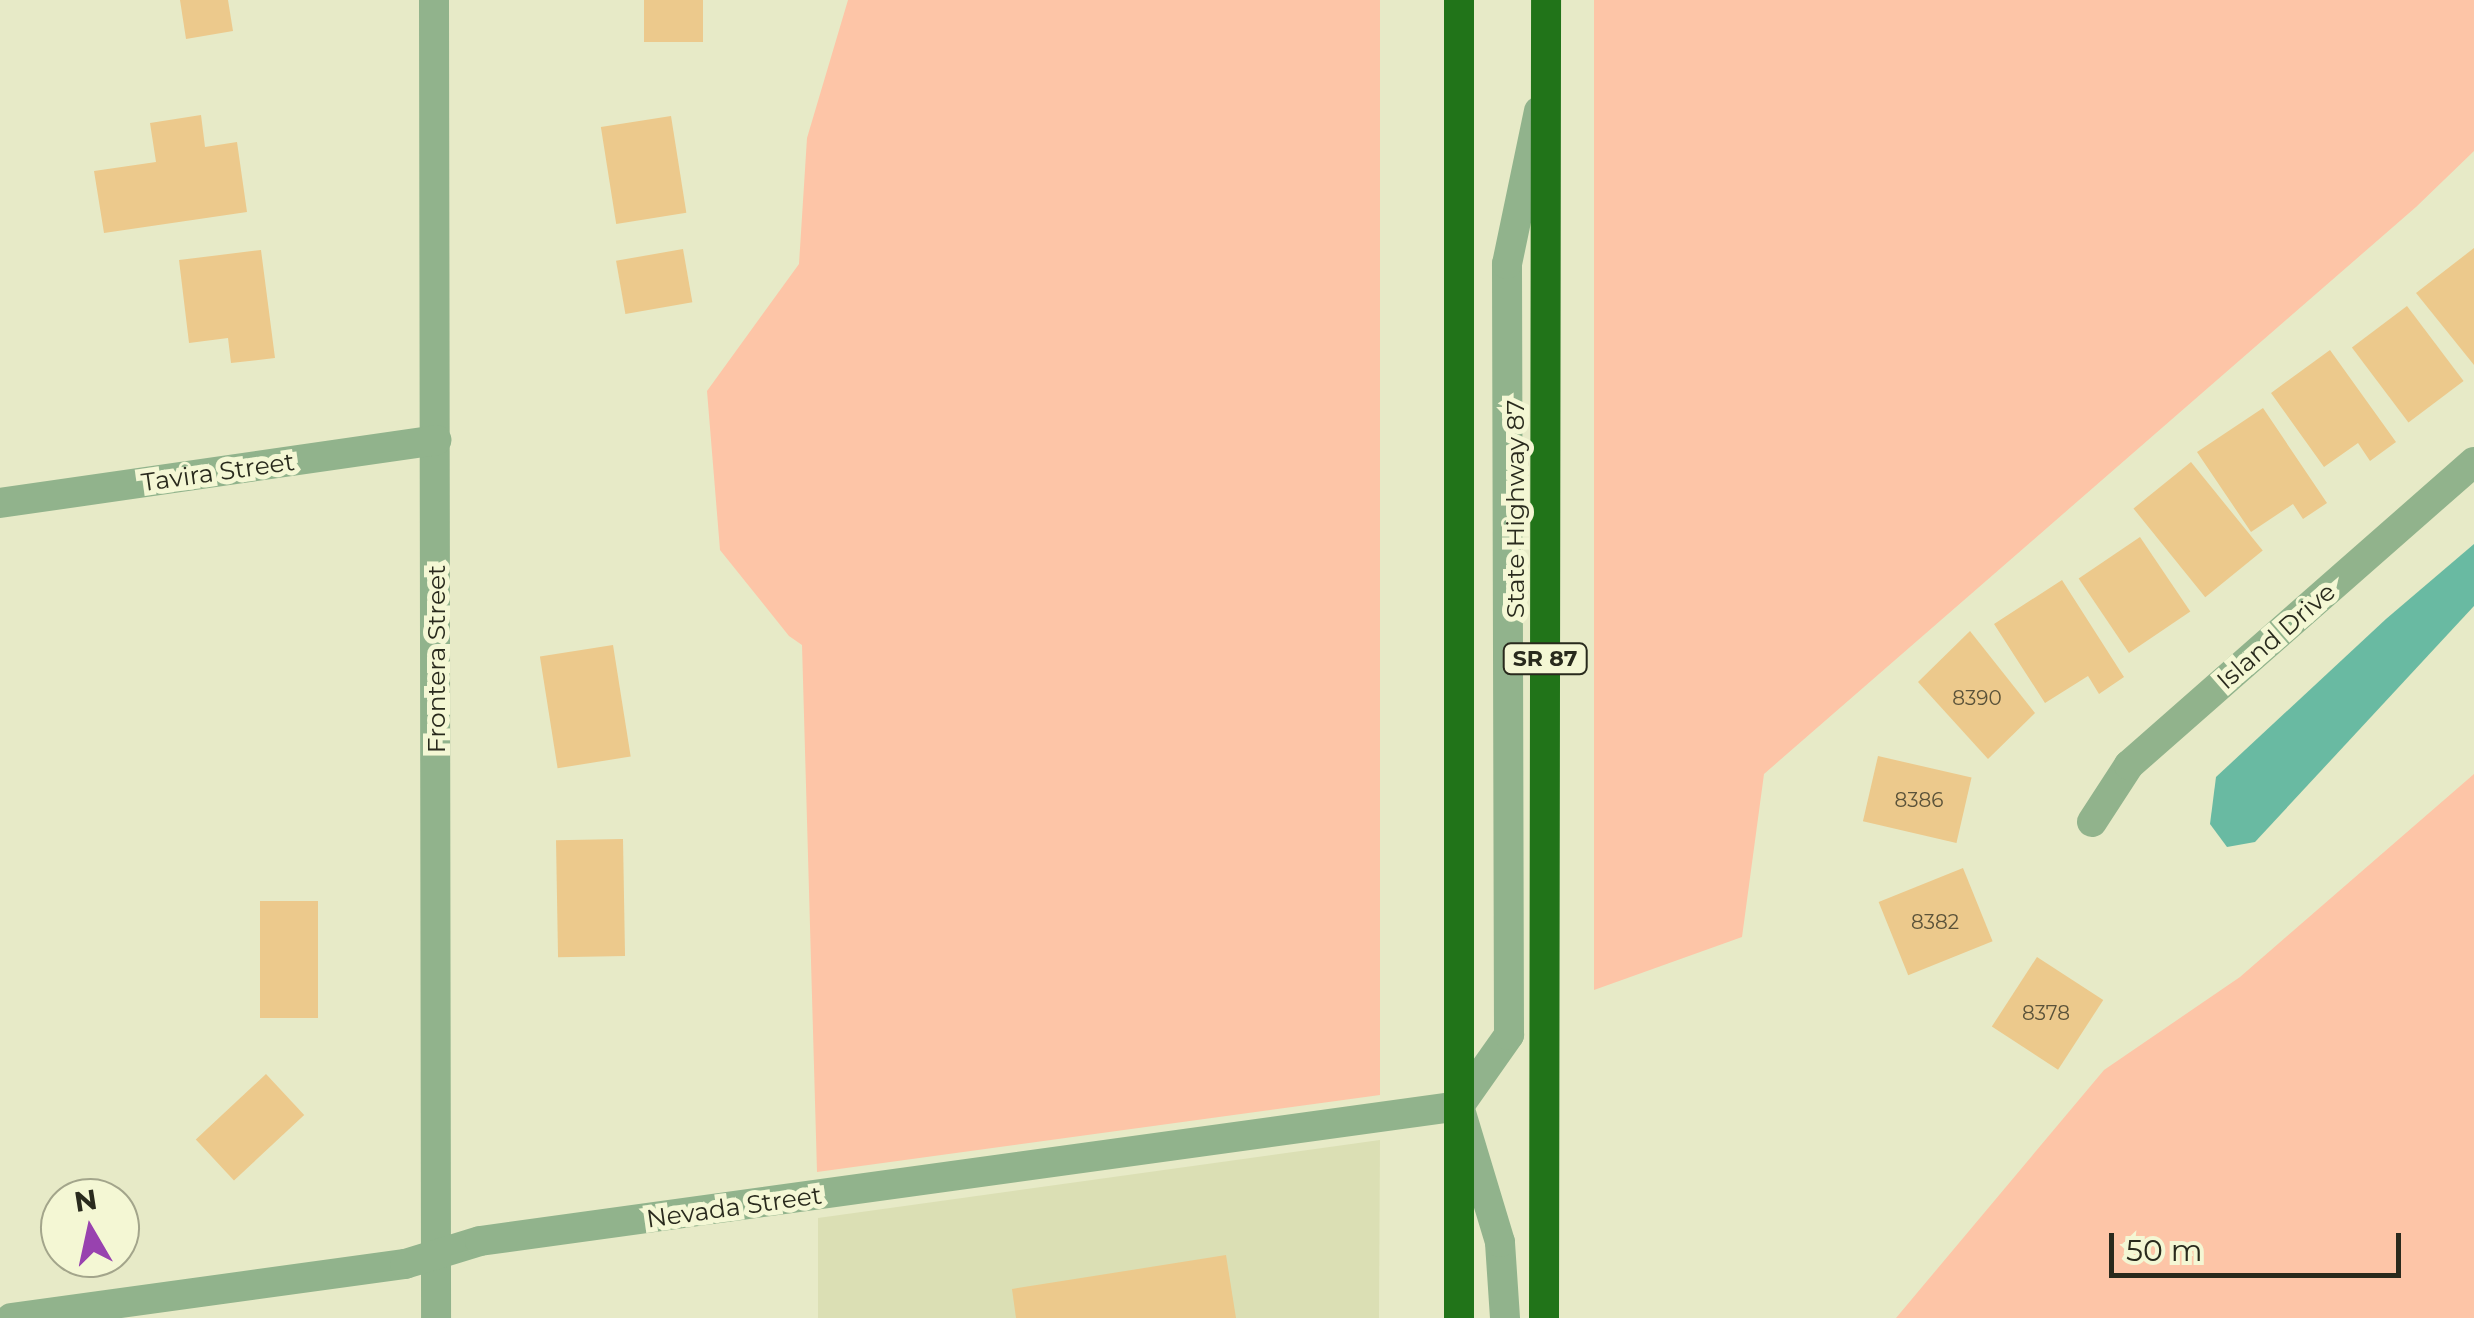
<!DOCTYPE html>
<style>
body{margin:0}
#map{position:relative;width:2474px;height:1318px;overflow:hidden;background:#e7eac7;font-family:Montserrat,sans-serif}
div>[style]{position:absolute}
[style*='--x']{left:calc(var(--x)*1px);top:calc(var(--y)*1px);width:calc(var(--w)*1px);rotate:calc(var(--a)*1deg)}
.built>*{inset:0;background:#dbdfb4}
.green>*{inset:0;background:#fdc5a7}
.water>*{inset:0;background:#69baa2}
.building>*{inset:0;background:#ecc98c;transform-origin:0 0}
.minor>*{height:30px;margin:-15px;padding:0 15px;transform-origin:15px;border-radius:15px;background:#91b38c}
.highway>*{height:30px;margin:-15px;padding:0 15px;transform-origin:15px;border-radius:15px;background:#217419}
span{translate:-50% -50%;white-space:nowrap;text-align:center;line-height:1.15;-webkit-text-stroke:10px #f4f7d4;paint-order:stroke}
.number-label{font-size:20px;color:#5a5239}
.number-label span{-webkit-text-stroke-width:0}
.shield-label span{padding:2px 8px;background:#f4f7d4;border:2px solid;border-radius:8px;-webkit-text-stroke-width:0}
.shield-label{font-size:22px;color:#292a1d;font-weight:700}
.street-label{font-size:25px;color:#292a1d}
.north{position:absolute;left:40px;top:1178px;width:100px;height:100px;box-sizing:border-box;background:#f4f7d4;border:2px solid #a3a58b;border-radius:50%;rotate:351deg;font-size:28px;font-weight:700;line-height:40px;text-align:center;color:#292a1d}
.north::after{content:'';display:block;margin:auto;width:35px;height:45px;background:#9842af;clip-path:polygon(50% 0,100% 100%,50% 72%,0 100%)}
.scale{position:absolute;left:2109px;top:1233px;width:292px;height:45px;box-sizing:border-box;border:5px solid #292a1d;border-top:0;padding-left:12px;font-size:30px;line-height:35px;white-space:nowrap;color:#292a1d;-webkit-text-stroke:8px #f4f7d4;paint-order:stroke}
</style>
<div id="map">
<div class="built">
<i style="clip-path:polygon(1380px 1140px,1379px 1318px,818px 1318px,818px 1218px)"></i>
</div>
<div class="green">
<i style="clip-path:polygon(848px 0,1380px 0,1380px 1095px,817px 1172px,802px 645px,789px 636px,720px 550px,707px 391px,799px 264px,807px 138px)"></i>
<i style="clip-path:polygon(1594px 0,2474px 0,2474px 151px,2416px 207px,1764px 774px,1742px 937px,1594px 990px)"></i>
<i style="clip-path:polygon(2474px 774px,2474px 1318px,1896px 1318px,2104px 1070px,2240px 977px)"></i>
</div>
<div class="water">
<i style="clip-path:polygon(2474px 544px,2474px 606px,2255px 842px,2227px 847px,2210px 824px,2216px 777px,2386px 619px)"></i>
</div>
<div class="building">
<i style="clip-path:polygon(180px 0,228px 0,233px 31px,186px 39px)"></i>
<i style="left:644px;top:0;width:59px;height:42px"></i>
<i style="clip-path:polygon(201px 115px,205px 147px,237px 142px,247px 212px,104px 233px,94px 171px,156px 162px,150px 123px)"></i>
<i style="left:671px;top:116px;width:98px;height:71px;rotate:81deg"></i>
<i style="clip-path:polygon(2474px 248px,2474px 365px,2416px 293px)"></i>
<i style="left:683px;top:249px;width:54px;height:68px;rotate:80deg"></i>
<i style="clip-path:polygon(261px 250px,275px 358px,231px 363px,228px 338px,189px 343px,179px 260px)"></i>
<i style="left:2407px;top:306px;width:94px;height:69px;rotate:53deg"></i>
<i style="clip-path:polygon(2330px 350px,2396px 442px,2370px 461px,2358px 443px,2324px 467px,2271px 393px)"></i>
<i style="clip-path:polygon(2263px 408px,2327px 503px,2303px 519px,2293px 504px,2251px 532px,2197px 452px)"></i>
<i style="left:2191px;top:462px;width:114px;height:74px;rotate:51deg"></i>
<i style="left:2140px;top:537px;width:90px;height:74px;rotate:56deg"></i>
<i style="clip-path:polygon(2062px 580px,2124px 677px,2099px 694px,2088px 676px,2045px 703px,1994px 624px)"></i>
<i style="clip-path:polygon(1970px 631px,2035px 713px,1988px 759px,1918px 682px)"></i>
<i style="left:613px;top:645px;width:113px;height:74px;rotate:81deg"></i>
<i style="left:1878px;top:756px;width:96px;height:67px;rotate:13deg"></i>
<i style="left:623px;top:839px;width:117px;height:67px;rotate:89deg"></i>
<i style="left:1963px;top:868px;width:79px;height:91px;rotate:68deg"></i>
<i style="left:260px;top:901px;width:58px;height:117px"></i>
<i style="left:2037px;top:957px;width:79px;height:83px;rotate:33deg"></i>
<i style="left:266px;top:1074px;width:56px;height:96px;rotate:47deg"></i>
<i style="clip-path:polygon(1226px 1255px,1236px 1318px,1016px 1318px,1012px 1289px)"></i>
</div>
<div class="minor">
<i style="--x:434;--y:0;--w:1318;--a:89.91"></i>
<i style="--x:0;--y:503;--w:441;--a:-8.2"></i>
<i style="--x:2092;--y:822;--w:68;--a:-57"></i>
<i style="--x:2129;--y:765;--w:459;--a:-41.3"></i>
<i style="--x:11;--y:1318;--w:398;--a:-7.8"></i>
<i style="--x:405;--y:1264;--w:78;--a:-17"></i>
<i style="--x:480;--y:1241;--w:988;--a:-7.85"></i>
<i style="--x:1505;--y:1318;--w:76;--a:-93.8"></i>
<i style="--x:1500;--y:1242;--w:142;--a:-106.8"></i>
<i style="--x:1459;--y:1106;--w:87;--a:-54.8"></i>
<i style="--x:1509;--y:1035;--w:771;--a:-90.15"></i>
<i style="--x:1507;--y:264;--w:156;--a:-78.2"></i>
</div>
<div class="highway">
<i style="--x:1459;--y:1318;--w:1318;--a:-90"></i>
<i style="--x:1544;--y:1318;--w:1318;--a:-89.91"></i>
</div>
<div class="number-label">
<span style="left:1977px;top:698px">8390</span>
<span style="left:1919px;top:800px">8386</span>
<span style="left:1935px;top:922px">8382</span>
<span style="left:2046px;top:1013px">8378</span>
</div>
<div class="shield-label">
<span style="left:1545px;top:659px">SR 87</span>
</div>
<div class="street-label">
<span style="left:218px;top:472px;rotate:-8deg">Tavira Street</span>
<span style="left:1515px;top:509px;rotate:-90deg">State Highway 87</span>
<span style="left:2276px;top:636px;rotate:-41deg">Island Drive</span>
<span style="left:436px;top:659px;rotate:-90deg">Frontera Street</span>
<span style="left:734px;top:1207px;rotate:-8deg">Nevada Street</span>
</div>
<div class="north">N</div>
<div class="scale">50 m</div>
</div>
